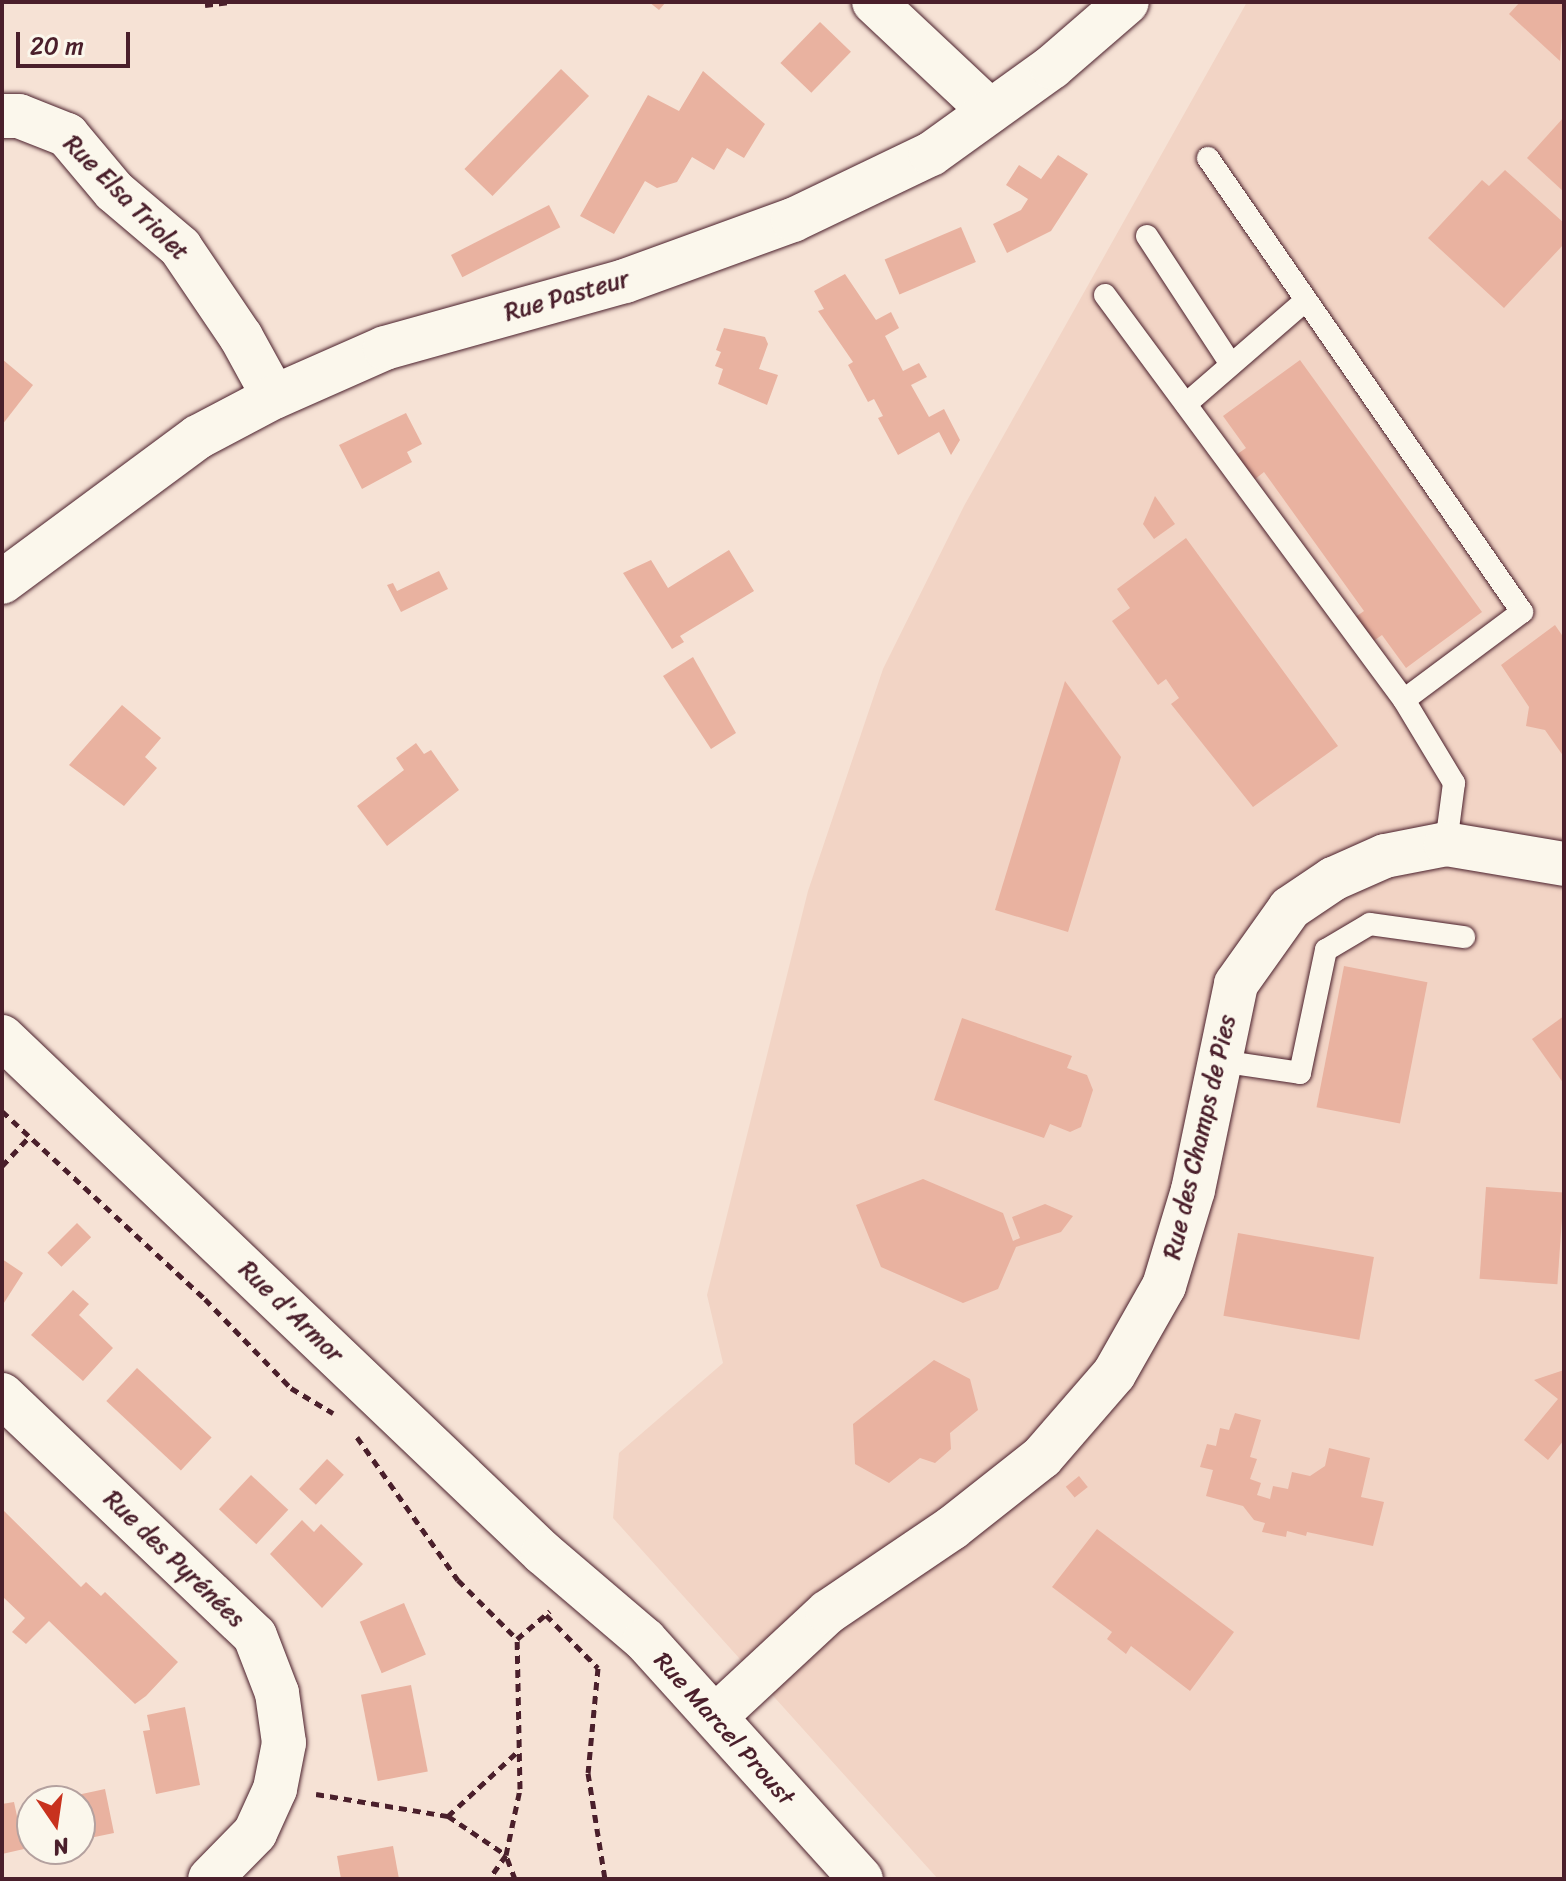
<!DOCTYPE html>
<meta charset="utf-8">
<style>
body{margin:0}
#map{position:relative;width:1566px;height:1881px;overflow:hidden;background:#f6e2d5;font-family:Sriracha,sans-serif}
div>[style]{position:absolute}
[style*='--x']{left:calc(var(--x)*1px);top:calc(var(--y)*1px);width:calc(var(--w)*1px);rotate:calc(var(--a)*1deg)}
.built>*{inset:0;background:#f2d4c5}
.building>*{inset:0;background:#e9b2a0;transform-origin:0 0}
.path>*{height:5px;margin-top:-2.5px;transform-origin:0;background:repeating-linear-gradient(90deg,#4a1f2b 0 8px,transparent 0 14px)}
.roads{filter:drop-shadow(0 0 2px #4a1f2b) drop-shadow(0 0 2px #4a1f2b)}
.service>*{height:22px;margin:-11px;padding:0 11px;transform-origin:11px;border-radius:11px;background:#fbf7ec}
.minor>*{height:44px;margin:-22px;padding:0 22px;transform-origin:22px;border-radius:22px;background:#fbf7ec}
.tertiary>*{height:44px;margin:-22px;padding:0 22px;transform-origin:22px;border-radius:22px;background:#fbf7ec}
.secondary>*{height:44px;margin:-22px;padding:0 22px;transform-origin:22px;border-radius:22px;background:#fbf7ec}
span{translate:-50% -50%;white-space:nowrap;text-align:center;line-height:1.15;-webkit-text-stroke:6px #fbf7ec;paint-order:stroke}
.street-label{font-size:24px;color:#4a1f2b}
.frame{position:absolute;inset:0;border:4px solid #4a1f2b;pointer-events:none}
.north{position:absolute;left:16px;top:1785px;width:80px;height:80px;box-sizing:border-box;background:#fbf7ec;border:2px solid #b4a19f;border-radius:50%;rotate:167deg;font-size:22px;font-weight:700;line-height:32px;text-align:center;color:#4a1f2b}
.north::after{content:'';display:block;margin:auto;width:28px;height:36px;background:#c8321e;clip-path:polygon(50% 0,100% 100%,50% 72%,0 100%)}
.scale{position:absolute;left:16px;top:32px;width:114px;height:36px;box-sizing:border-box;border:4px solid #4a1f2b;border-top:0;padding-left:10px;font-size:24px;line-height:28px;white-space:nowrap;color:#4a1f2b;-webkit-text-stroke:6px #fbf7ec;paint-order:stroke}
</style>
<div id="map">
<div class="built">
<i style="clip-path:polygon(1247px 2px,1564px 2px,1564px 1879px,938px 1879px,613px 1518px,619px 1453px,723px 1363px,707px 1295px,808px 891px,883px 669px,964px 506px)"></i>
</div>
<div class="building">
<i style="clip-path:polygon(649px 2px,666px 2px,659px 10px)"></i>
<i style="clip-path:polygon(1520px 2px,1564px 2px,1560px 61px,1509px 14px)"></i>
<i style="left:820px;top:22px;width:43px;height:57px;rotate:44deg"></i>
<i style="left:561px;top:69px;width:39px;height:139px;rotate:44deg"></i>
<i style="clip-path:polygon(703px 71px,765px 124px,744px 158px,727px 148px,714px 170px,692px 157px,677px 182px,657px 188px,645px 181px,614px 234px,580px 216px,648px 95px,679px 111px)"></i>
<i style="clip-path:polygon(1564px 117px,1564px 192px,1527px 158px)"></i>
<i style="clip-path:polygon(1058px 155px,1088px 174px,1051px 231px,1007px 253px,993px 224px,1021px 210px,1028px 199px,1006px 185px,1019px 165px,1041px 179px)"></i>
<i style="clip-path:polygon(1505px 170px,1564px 223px,1564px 244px,1504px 308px,1428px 238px,1482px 180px,1489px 186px)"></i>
<i style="left:549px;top:205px;width:25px;height:110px;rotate:63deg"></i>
<i style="left:961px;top:227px;width:38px;height:83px;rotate:67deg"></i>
<i style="clip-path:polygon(845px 274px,876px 320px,891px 312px,899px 328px,885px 336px,903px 371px,919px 363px,927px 377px,911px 385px,929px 417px,944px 409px,960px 440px,951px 455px,939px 432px,898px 455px,878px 418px,883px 416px,874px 399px,868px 402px,848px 365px,853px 362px,818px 311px,824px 309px,814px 291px)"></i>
<i style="clip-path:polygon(724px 328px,765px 337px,768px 344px,759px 369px,778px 375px,767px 405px,718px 384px,723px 369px,715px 366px,721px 352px,716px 350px)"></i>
<i style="clip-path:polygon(2px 359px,33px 385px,2px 425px)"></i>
<i style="clip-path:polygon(1300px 360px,1482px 612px,1406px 668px,1382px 635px,1372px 642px,1354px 618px,1364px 611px,1264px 472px,1254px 480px,1236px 455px,1246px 448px,1223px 416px)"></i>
<i style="clip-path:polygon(406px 413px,422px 444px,407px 452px,412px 462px,362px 489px,339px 445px)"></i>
<i style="clip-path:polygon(1155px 496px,1175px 524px,1154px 539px,1143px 524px)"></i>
<i style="clip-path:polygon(1186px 538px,1338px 746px,1253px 807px,1171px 704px,1179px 698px,1166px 679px,1158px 685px,1112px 621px,1130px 608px,1117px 589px)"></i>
<i style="clip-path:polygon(729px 550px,754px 591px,680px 636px,684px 642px,672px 649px,623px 573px,651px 560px,668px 588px)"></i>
<i style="clip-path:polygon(439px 571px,448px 589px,401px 612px,387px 585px,393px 583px,397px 591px)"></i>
<i style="clip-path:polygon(1555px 625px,1564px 638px,1564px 757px,1545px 730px,1526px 726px,1529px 707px,1501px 665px)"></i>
<i style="clip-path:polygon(693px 657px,736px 733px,711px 749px,663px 676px)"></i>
<i style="clip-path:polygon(1065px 681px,1121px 757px,1068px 932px,995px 910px)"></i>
<i style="clip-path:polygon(122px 705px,161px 738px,145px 757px,157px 768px,124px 806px,69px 765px)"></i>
<i style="clip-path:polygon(416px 743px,424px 754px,431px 750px,459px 790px,387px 846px,357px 806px,404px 770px,396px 758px)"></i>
<i style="left:1344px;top:966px;width:85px;height:144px;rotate:11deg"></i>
<i style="clip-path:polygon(1564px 1016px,1564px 1084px,1532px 1039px)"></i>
<i style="clip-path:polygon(962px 1018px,1072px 1056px,1067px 1068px,1087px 1075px,1093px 1090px,1081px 1127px,1070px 1132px,1050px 1124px,1044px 1138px,934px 1100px)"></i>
<i style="clip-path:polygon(923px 1179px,1003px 1213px,1013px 1241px,1020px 1238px,1012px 1217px,1045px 1204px,1073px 1216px,1061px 1232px,1016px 1247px,998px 1289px,963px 1303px,881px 1267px,856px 1205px)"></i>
<i style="left:1486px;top:1187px;width:78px;height:92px;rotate:4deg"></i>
<i style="left:77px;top:1223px;width:20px;height:42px;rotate:45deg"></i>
<i style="left:1238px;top:1233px;width:138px;height:84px;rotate:10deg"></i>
<i style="clip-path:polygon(2px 1259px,23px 1273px,2px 1306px)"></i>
<i style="clip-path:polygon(73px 1290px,89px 1304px,79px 1315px,113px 1348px,83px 1381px,31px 1335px)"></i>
<i style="clip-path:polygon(934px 1360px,970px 1379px,978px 1410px,950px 1433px,951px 1449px,935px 1463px,920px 1458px,889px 1483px,855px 1464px,853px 1424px)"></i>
<i style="left:137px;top:1368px;width:102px;height:45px;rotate:43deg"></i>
<i style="clip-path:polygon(1564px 1370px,1564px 1440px,1548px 1460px,1524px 1440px,1558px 1399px,1534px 1380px)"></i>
<i style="clip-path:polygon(1235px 1413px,1261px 1420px,1250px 1457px,1257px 1459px,1250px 1479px,1261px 1483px,1257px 1495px,1270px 1499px,1273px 1486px,1288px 1489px,1292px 1472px,1310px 1476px,1325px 1466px,1329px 1448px,1370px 1458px,1361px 1497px,1384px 1502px,1373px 1546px,1307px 1532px,1306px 1536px,1287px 1531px,1286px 1537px,1262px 1532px,1265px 1523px,1254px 1520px,1243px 1506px,1206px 1496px,1213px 1470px,1200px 1467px,1207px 1444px,1216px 1446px,1220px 1428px,1229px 1430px)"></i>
<i style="left:327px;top:1459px;width:23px;height:41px;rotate:43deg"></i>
<i style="left:251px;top:1475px;width:51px;height:47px;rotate:43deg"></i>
<i style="left:1079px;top:1476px;width:14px;height:17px;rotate:51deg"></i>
<i style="clip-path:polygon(2px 1509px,81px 1587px,86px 1582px,101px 1596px,105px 1592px,178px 1662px,146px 1696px,135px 1704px,49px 1621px,26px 1644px,12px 1632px,25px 1618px,2px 1596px)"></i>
<i style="clip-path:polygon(302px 1520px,314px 1532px,321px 1524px,363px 1564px,322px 1608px,270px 1554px)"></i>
<i style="clip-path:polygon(1097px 1529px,1234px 1632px,1190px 1691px,1131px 1646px,1126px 1654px,1107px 1639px,1112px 1632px,1052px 1587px)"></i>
<i style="left:404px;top:1603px;width:56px;height:48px;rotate:67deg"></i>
<i style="left:411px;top:1685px;width:88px;height:51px;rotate:79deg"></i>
<i style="clip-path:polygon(185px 1707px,200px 1785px,156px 1794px,143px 1731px,150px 1730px,147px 1715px)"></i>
<i style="clip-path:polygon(105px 1789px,114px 1833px,80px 1840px,80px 1801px,54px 1800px)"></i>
<i style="clip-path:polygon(14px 1802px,24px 1849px,2px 1854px,2px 1804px)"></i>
<i style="clip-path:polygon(393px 1846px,399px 1879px,341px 1879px,337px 1856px)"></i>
</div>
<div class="path">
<i style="--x:205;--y:5;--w:23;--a:-7"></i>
<i style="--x:2;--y:1111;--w:277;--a:42.8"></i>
<i style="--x:205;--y:1299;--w:124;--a:46"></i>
<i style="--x:291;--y:1388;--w:49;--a:30.8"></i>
<i style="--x:2;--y:1166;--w:40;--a:-47"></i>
<i style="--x:357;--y:1437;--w:175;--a:54.8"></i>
<i style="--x:458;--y:1580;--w:83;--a:45"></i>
<i style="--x:546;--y:1615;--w:74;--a:45.5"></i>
<i style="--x:598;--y:1668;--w:105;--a:95.4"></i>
<i style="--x:588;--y:1773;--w:107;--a:80.9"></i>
<i style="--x:316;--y:1794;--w:134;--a:9.5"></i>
<i style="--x:448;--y:1816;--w:70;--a:33.9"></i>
<i style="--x:506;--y:1855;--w:29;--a:125"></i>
<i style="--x:448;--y:1816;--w:94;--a:-42.8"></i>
<i style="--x:515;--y:1879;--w:26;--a:-111"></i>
<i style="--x:506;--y:1855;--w:67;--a:-78"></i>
<i style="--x:520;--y:1789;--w:150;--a:-91.1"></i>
<i style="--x:517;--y:1639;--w:43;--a:-40.3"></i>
</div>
<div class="roads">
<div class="service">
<i style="--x:1208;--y:158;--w:552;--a:55.33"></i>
<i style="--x:1522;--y:612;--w:147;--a:143.3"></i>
<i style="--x:1147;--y:236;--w:152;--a:56.8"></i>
<i style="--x:1105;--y:295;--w:503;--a:53.56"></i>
<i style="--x:1404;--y:700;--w:97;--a:58.9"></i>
<i style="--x:1454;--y:783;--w:62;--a:97.5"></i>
<i style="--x:1186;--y:404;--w:157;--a:-40.9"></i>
<i style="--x:1220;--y:1061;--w:81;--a:8.5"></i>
<i style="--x:1300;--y:1073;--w:126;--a:-78.1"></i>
<i style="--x:1326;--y:950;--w:51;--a:-30.6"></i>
<i style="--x:1370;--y:924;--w:95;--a:7.9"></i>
</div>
<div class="minor">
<i style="--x:874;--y:2;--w:159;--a:43.2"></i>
<i style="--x:2;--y:116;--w:17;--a:0"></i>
<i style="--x:19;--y:116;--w:52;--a:21.6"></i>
<i style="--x:67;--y:135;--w:73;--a:50"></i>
<i style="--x:114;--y:191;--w:87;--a:40.3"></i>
<i style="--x:180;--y:247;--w:109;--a:55.9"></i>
<i style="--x:241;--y:337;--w:68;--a:61.2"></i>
<i style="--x:2;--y:1395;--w:349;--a:43.6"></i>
<i style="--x:255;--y:1636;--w:61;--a:68.9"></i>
<i style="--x:277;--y:1693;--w:50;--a:82"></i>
<i style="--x:284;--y:1743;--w:47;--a:101.1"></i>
<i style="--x:275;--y:1789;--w:48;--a:114.4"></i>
<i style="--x:255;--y:1833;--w:64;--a:134.4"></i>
<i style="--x:717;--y:1715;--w:151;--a:-42.9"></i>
<i style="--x:828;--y:1612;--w:150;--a:-34.1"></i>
<i style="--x:952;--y:1528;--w:115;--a:-38.3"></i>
<i style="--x:1042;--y:1457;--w:110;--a:-49.1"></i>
<i style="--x:1114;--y:1374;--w:101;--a:-60.4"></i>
<i style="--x:1164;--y:1286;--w:100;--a:-73.2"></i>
<i style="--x:1193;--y:1190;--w:210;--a:-78.2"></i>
<i style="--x:1236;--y:984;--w:93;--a:-54.6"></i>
<i style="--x:1290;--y:908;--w:52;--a:-34"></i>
<i style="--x:1333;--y:879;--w:57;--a:-23.9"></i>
<i style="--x:1385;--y:856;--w:62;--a:-11.1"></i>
<i style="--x:1446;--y:844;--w:120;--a:9.6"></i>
</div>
<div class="tertiary">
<i style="--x:2;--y:582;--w:244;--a:-36.5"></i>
<i style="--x:198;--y:437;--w:86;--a:-27.8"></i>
<i style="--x:274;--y:397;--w:121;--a:-23.8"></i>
<i style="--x:385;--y:348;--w:249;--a:-15.6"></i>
<i style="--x:625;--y:281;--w:179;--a:-20"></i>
<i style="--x:793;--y:220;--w:153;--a:-25.6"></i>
<i style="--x:931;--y:154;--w:149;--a:-35.7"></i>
<i style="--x:1052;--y:67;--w:99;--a:-40.9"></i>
</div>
<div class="secondary">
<i style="--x:2;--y:1037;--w:748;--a:43.65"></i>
<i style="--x:543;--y:1553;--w:134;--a:40.5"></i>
<i style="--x:645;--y:1640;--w:322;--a:47.9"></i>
</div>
</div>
<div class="street-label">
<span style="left:126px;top:198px;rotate:45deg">Rue Elsa Triolet</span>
<span style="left:567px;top:296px;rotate:-16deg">Rue Pasteur</span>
<span style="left:1200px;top:1137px;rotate:-77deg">Rue des Champs de Pies</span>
<span style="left:291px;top:1312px;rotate:44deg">Rue d'Armor</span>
<span style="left:174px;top:1559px;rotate:44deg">Rue des Pyrénées</span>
<span style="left:724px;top:1729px;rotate:48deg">Rue Marcel Proust</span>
</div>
<div class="frame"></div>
<div class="north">N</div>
<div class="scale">20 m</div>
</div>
